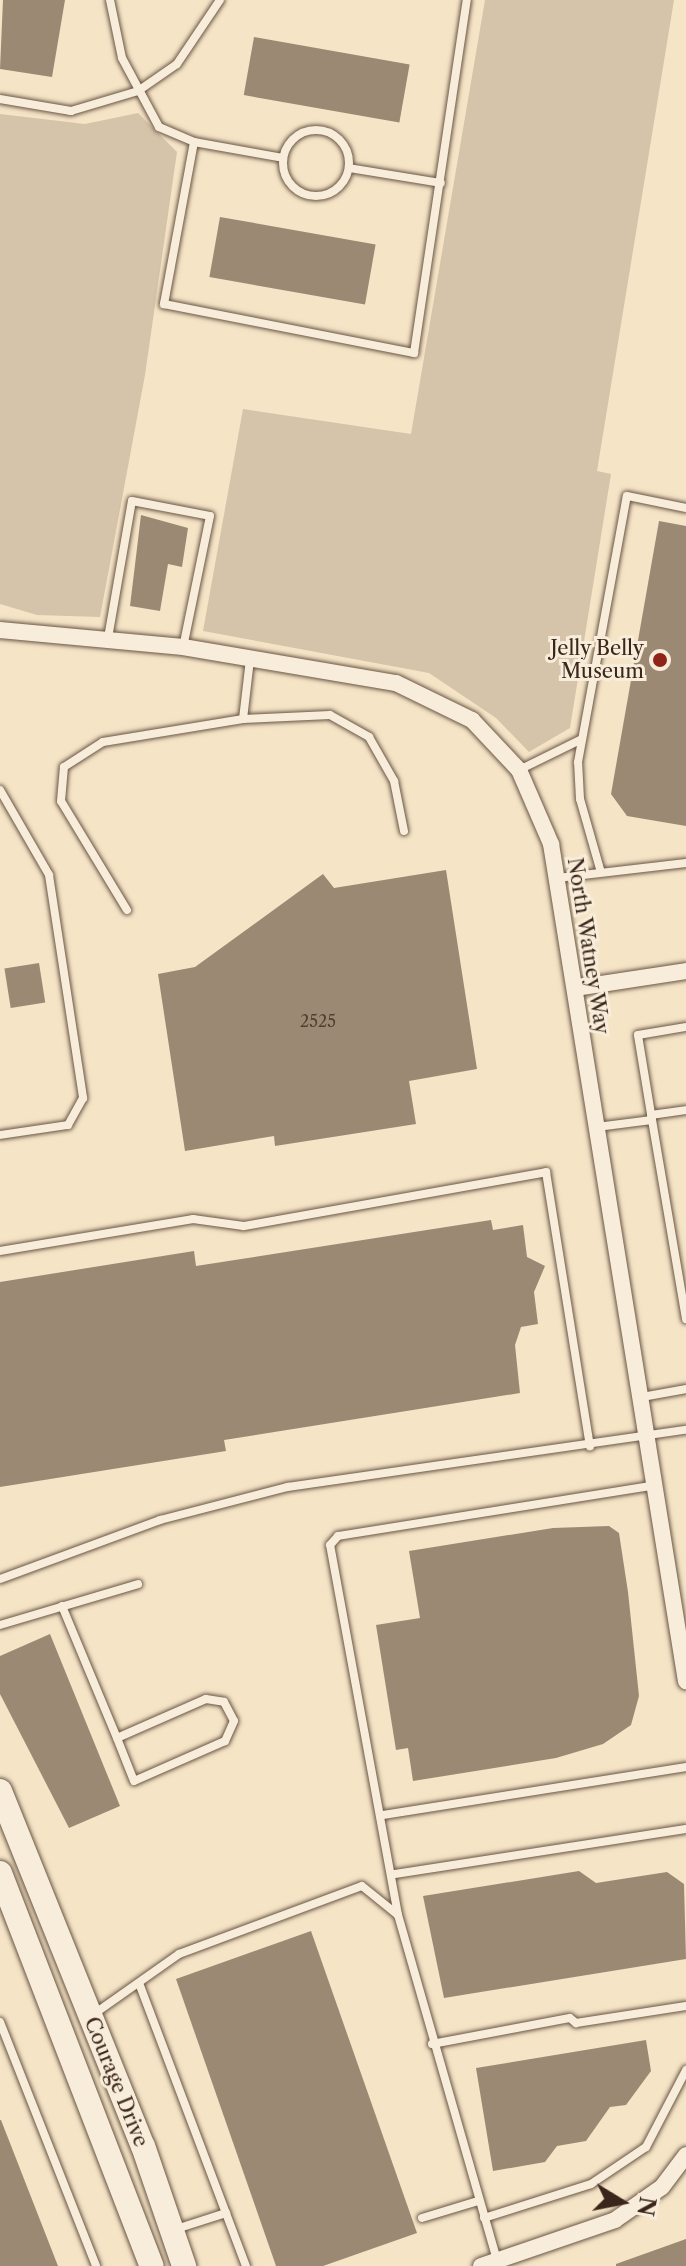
<!DOCTYPE html>
<style>
body{margin:0}
#map{position:relative;width:686px;height:2266px;overflow:hidden;background:#f5e4c6;font-family:"Libre Caslon Text",serif}
div>[style]{position:absolute}
[style*='--x']{left:calc(var(--x)*1px);top:calc(var(--y)*1px);width:calc(var(--w)*1px);rotate:calc(var(--a)*1deg)}
.green>*{inset:0;background:#d5c4a9}
.building>*{inset:0;background:#9b8973;transform-origin:0 0}
.roads{filter:drop-shadow(0 0 2px #695645) drop-shadow(0 0 2px #695645)}
.lane>*{height:8px;margin:-4px;padding:0 4px;transform-origin:4px;border-radius:4px;background:#f8edda}
.lane>.ring{margin:-4px;padding:0;box-sizing:content-box;background:none;border:8px solid #f8edda;border-radius:50%}
.street>*{height:16px;margin:-8px;padding:0 8px;transform-origin:8px;border-radius:8px;background:#f8edda}
.secondary>*{height:24px;margin:-12px;padding:0 12px;transform-origin:12px;border-radius:12px;background:#f8edda}
.dots>*{width:22px;height:22px;translate:-50% -50%;box-sizing:border-box;border:4px solid #f8edda;border-radius:50%}
span{translate:-50% -50%;white-space:nowrap;text-align:center;line-height:1.15;-webkit-text-stroke:6px #f8edda;paint-order:stroke}
.number-label{font-size:16px;color:#523f30}
.number-label span{-webkit-text-stroke-width:0}
.poi-label{font-size:20px;color:#3a261a}
.right{translate:-100% -50%;text-align:right}
.street-label{font-size:20px;color:#3a261a}
.north{position:absolute;left:582px;top:2162px;width:80px;height:80px;-webkit-text-stroke:6px #f8edda;paint-order:stroke;rotate:100deg;font-size:22px;font-weight:700;line-height:32px;text-align:center;color:#3a261a}
.north::after{content:'';display:block;margin:auto;width:28px;height:36px;background:#3a261a;clip-path:polygon(50% 0,100% 100%,50% 72%,0 100%)}
</style>
<div id="map">
<div class="green">
<i style="clip-path:polygon(485px 0,674px 0,597px 471px,611px 474px,570px 728px,529px 752px,496px 718px,429px 673px,203px 631px,243px 409px,411px 434px)"></i>
<i style="clip-path:polygon(138px 113px,177px 152px,145px 375px,100px 617px,37px 615px,0 604px,0 114px,85px 124px)"></i>
</div>
<div class="building">
<i style="clip-path:polygon(3px 0,65px 0,52px 77px,0 69px)"></i>
<i style="left:254px;top:37px;width:158px;height:59px;rotate:10deg"></i>
<i style="left:220px;top:217px;width:158px;height:61px;rotate:10deg"></i>
<i style="clip-path:polygon(141px 515px,188px 528px,182px 567px,168px 564px,160px 611px,130px 606px)"></i>
<i style="clip-path:polygon(659px 521px,686px 526px,686px 826px,627px 816px,611px 794px)"></i>
<i style="clip-path:polygon(446px 870px,477px 1069px,409px 1081px,416px 1124px,275px 1146px,274px 1136px,185px 1151px,158px 974px,195px 967px,323px 874px,334px 888px)"></i>
<i style="left:39px;top:963px;width:40px;height:35px;rotate:81deg"></i>
<i style="clip-path:polygon(491px 1220px,493px 1230px,523px 1225px,527px 1257px,545px 1266px,534px 1292px,538px 1324px,521px 1327px,515px 1345px,520px 1393px,224px 1440px,226px 1451px,0 1487px,0 1282px,194px 1251px,196px 1266px)"></i>
<i style="clip-path:polygon(609px 1526px,619px 1533px,628px 1592px,639px 1696px,631px 1725px,603px 1744px,556px 1758px,413px 1781px,408px 1748px,396px 1750px,376px 1625px,420px 1618px,409px 1551px,553px 1528px)"></i>
<i style="clip-path:polygon(50px 1634px,120px 1806px,69px 1828px,0 1694px,0 1656px)"></i>
<i style="clip-path:polygon(579px 1871px,596px 1883px,667px 1872px,684px 1884px,686px 1959px,444px 1998px,423px 1896px)"></i>
<i style="clip-path:polygon(311px 1931px,417px 2233px,323px 2266px,276px 2266px,176px 1979px)"></i>
<i style="clip-path:polygon(646px 2040px,651px 2071px,626px 2105px,610px 2107px,586px 2141px,557px 2146px,545px 2162px,493px 2171px,476px 2068px)"></i>
<i style="clip-path:polygon(0 2120px,1px 2120px,58px 2266px,0 2266px)"></i>
<i style="clip-path:polygon(686px 2239px,686px 2266px,616px 2266px,616px 2264px)"></i>
</div>
<div class="roads">
<div class="lane">
<i style="--x:110;--y:0;--w:59;--a:78.3"></i>
<i style="--x:122;--y:58;--w:78;--a:61.8"></i>
<i style="--x:159;--y:127;--w:38;--a:23"></i>
<i style="--x:194;--y:142;--w:90;--a:10.2"></i>
<i style="--x:0;--y:99;--w:72;--a:9.6"></i>
<i style="--x:71;--y:111;--w:70;--a:-16.6"></i>
<i style="--x:138;--y:91;--w:47;--a:-34.7"></i>
<i style="--x:177;--y:64;--w:77;--a:-56.1"></i>
<i class="ring" style="left:283px;top:130px;width:58px;height:58px"></i>
<i style="--x:194;--y:142;--w:165;--a:100.5"></i>
<i style="--x:164;--y:304;--w:255;--a:11.1"></i>
<i style="--x:414;--y:353;--w:357;--a:-81.5"></i>
<i style="--x:349;--y:168;--w:93;--a:9.3"></i>
<i style="--x:108;--y:638;--w:139;--a:-80.1"></i>
<i style="--x:132;--y:501;--w:79;--a:10.9"></i>
<i style="--x:210;--y:516;--w:134;--a:101.6"></i>
<i style="--x:243;--y:719;--w:87;--a:-2.6"></i>
<i style="--x:330;--y:715;--w:45;--a:29.4"></i>
<i style="--x:369;--y:737;--w:51;--a:60.4"></i>
<i style="--x:394;--y:781;--w:51;--a:78.7"></i>
<i style="--x:519;--y:770;--w:70;--a:-26.2"></i>
<i style="--x:0;--y:790;--w:98;--a:60"></i>
<i style="--x:49;--y:875;--w:226;--a:81.3"></i>
<i style="--x:83;--y:1098;--w:31;--a:119"></i>
<i style="--x:68;--y:1125;--w:69;--a:171.6"></i>
<i style="--x:600;--y:869;--w:73;--a:-105.9"></i>
<i style="--x:580;--y:799;--w:37;--a:-93"></i>
<i style="--x:578;--y:762;--w:270;--a:-79.6"></i>
<i style="--x:627;--y:496;--w:60;--a:11.5"></i>
<i style="--x:557;--y:878;--w:130;--a:-6.6"></i>
<i style="--x:127;--y:910;--w:127;--a:-121.2"></i>
<i style="--x:61;--y:801;--w:34;--a:-85"></i>
<i style="--x:64;--y:767;--w:46;--a:-32.7"></i>
<i style="--x:103;--y:742;--w:142;--a:-9.3"></i>
<i style="--x:243;--y:719;--w:60;--a:-83.3"></i>
<i style="--x:651;--y:1115;--w:35;--a:-8"></i>
<i style="--x:652;--y:1120;--w:86;--a:-99.4"></i>
<i style="--x:638;--y:1035;--w:49;--a:-9.5"></i>
<i style="--x:597;--y:1127;--w:55;--a:-7.3"></i>
<i style="--x:652;--y:1120;--w:202;--a:80.3"></i>
<i style="--x:0;--y:1251;--w:196;--a:-9.4"></i>
<i style="--x:193;--y:1219;--w:51;--a:7.8"></i>
<i style="--x:244;--y:1226;--w:307;--a:-10.1"></i>
<i style="--x:546;--y:1172;--w:278;--a:80.9"></i>
<i style="--x:642;--y:1397;--w:45;--a:-10.3"></i>
<i style="--x:0;--y:1579;--w:171;--a:-20.2"></i>
<i style="--x:160;--y:1520;--w:132;--a:-14.5"></i>
<i style="--x:288;--y:1487;--w:402;--a:-8.2"></i>
<i style="--x:62;--y:1606;--w:143;--a:67.4"></i>
<i style="--x:117;--y:1738;--w:97;--a:-23.7"></i>
<i style="--x:206;--y:1699;--w:18;--a:9"></i>
<i style="--x:224;--y:1702;--w:21;--a:62"></i>
<i style="--x:234;--y:1721;--w:22;--a:114"></i>
<i style="--x:225;--y:1741;--w:99;--a:156.3"></i>
<i style="--x:134;--y:1781;--w:46;--a:-111.6"></i>
<i style="--x:0;--y:1625;--w:144;--a:-16.5"></i>
<i style="--x:383;--y:1815;--w:307;--a:-9"></i>
<i style="--x:395;--y:1874;--w:294;--a:-8.8"></i>
<i style="--x:139;--y:1983;--w:303;--a:69.3"></i>
<i style="--x:94;--y:2014;--w:104;--a:-35.2"></i>
<i style="--x:179;--y:1954;--w:195;--a:-20.4"></i>
<i style="--x:362;--y:1886;--w:46;--a:38.9"></i>
<i style="--x:0;--y:2022;--w:262;--a:68.5"></i>
<i style="--x:432;--y:2044;--w:140;--a:-10.7"></i>
<i style="--x:570;--y:2018;--w:8;--a:40"></i>
<i style="--x:576;--y:2023;--w:111;--a:-8.8"></i>
<i style="--x:422;--y:2218;--w:59;--a:-16.9"></i>
<i style="--x:484;--y:2218;--w:112;--a:-17.6"></i>
<i style="--x:591;--y:2184;--w:66;--a:-33.9"></i>
<i style="--x:646;--y:2147;--w:87;--a:-62.5"></i>
<i style="--x:173;--y:2230;--w:56;--a:-17.8"></i>
<i style="--x:497;--y:2260;--w:359;--a:-106"></i>
<i style="--x:398;--y:1915;--w:376;--a:-100.4"></i>
<i style="--x:330;--y:1545;--w:12;--a:-48"></i>
<i style="--x:338;--y:1536;--w:322;--a:-9.1"></i>
</div>
<div class="street">
<i style="--x:0;--y:630;--w:184;--a:5.3"></i>
<i style="--x:183;--y:647;--w:216;--a:9.6"></i>
<i style="--x:396;--y:683;--w:85;--a:26"></i>
<i style="--x:472;--y:720;--w:69;--a:46.8"></i>
<i style="--x:519;--y:770;--w:81;--a:66.6"></i>
<i style="--x:551;--y:844;--w:848;--a:80.84"></i>
<i style="--x:575;--y:988;--w:112;--a:-8.7"></i>
<i style="--x:481;--y:2266;--w:142;--a:-18.9"></i>
<i style="--x:615;--y:2220;--w:57;--a:-35.1"></i>
<i style="--x:662;--y:2187;--w:40;--a:-53"></i>
</div>
<div class="secondary">
<i style="--x:0;--y:1791;--w:383;--a:68.1"></i>
<i style="--x:143;--y:2146;--w:127;--a:71.1"></i>
<i style="--x:0;--y:1873;--w:421;--a:68.9"></i>
</div>
</div>
<div class="dots">
<i style="left:660px;top:660px;background:#8f2418"></i>
</div>
<div class="number-label">
<span style="left:318px;top:1021px">2525</span>
</div>
<div class="poi-label">
<span class="right" style="left:644px;top:660px">Jelly Belly<br>Museum</span>
</div>
<div class="street-label">
<span style="left:588px;top:946px;rotate:81deg">North Watney Way</span>
<span style="left:116px;top:2082px;rotate:68deg">Courage Drive</span>
</div>
<div class="north">N</div>
</div>
